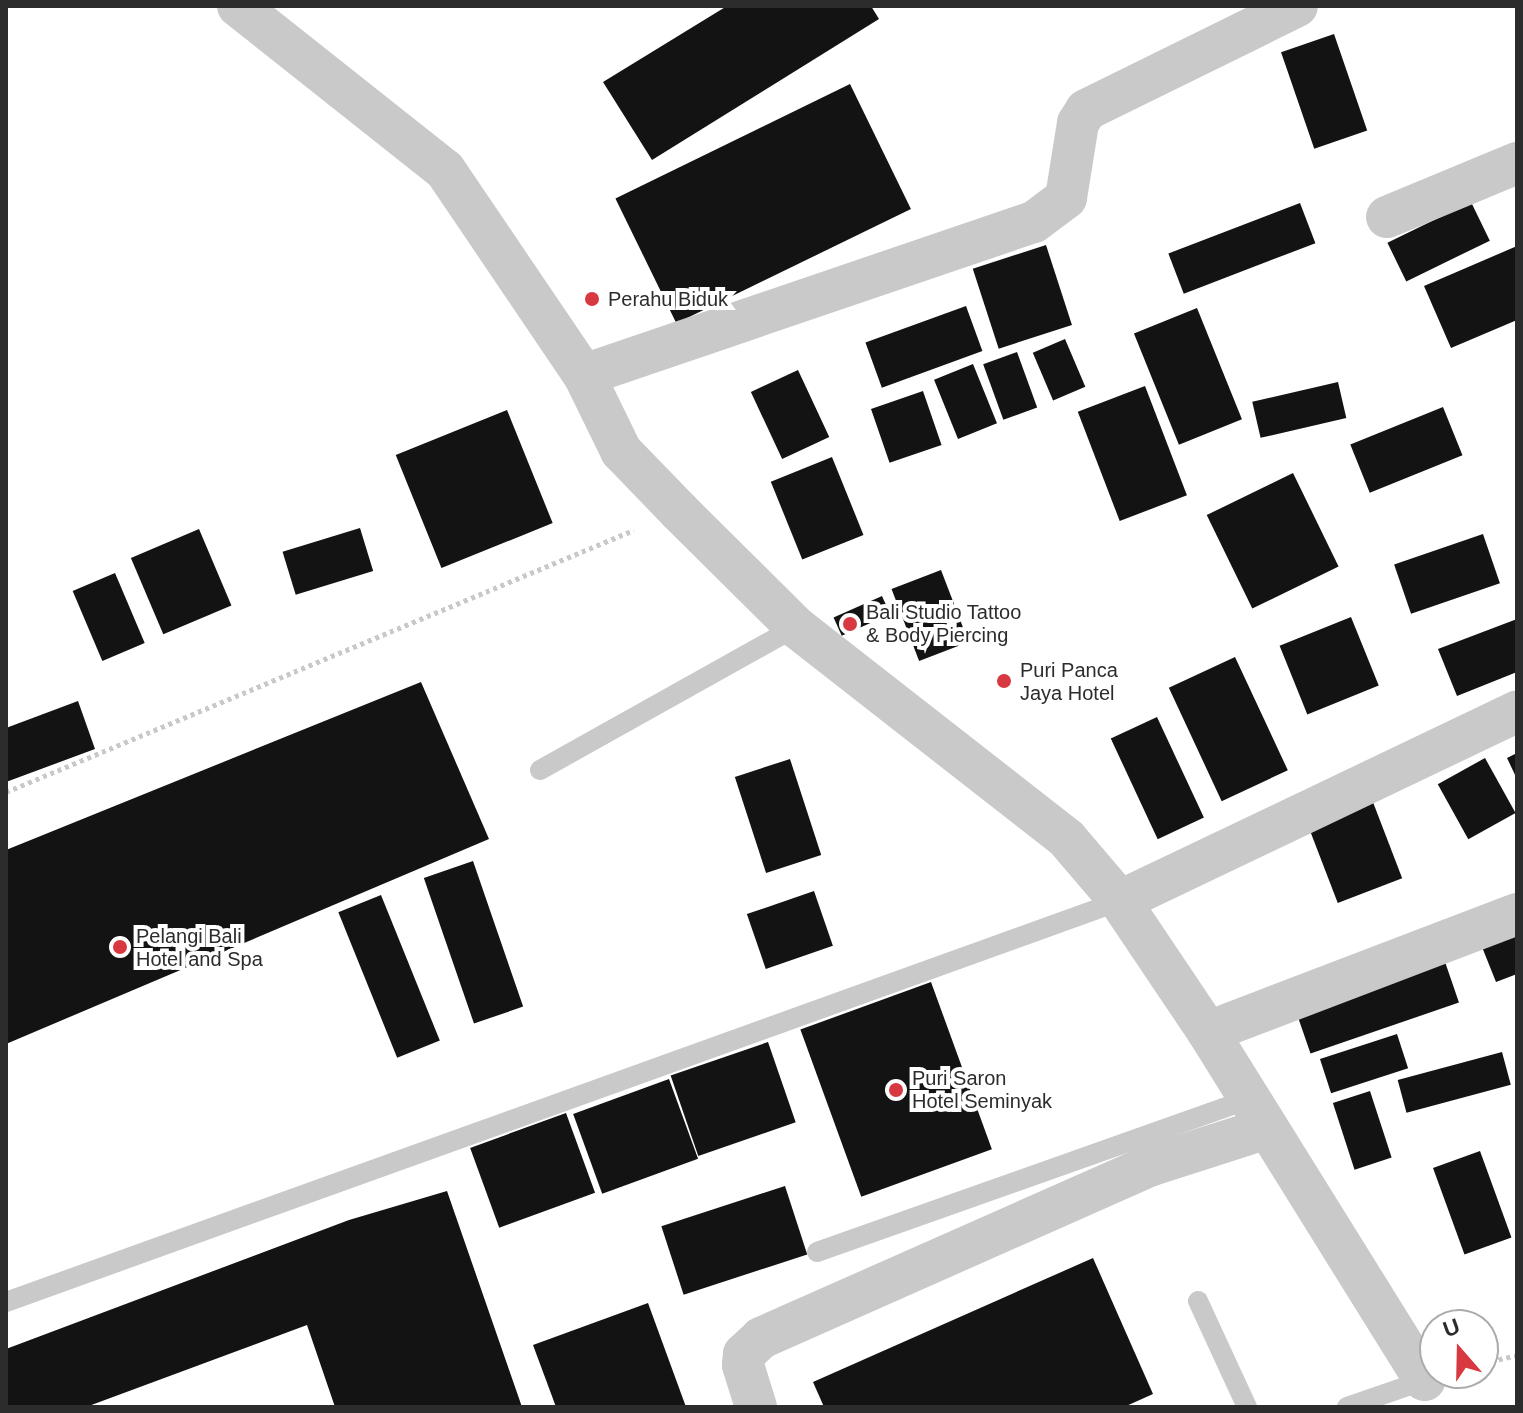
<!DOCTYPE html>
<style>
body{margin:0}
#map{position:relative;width:1523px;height:1413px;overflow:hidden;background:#fff;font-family:Arial,sans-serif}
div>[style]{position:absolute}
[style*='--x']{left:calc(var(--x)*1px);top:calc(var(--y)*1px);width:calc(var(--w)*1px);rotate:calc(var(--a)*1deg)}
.building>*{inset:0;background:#131313;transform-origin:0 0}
.path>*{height:5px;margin-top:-2.5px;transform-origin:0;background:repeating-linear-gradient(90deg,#c9c9c9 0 4px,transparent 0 8px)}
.service>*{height:20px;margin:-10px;padding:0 10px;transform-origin:10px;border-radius:10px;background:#c9c9c9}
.minor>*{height:42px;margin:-21px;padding:0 21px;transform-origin:21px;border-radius:21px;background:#c9c9c9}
.dots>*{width:22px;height:22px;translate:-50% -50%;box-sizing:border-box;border:4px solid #fff;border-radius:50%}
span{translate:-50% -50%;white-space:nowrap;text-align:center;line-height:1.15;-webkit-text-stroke:8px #fff;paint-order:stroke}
.poi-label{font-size:20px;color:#2c2c2c}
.left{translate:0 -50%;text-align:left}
.frame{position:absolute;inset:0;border:8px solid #2c2c2c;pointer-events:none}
.north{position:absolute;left:1419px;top:1309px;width:80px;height:80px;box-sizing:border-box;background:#fff;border:2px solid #ababab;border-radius:50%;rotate:340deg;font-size:22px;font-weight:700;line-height:32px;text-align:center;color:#2c2c2c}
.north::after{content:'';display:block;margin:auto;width:28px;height:36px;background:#d83840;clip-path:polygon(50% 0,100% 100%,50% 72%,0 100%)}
</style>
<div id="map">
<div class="building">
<i style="clip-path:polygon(727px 6px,871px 6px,879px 19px,652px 160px,603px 82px)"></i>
<i style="left:1334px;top:34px;width:102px;height:56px;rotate:71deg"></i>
<i style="left:850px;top:84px;width:139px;height:261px;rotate:64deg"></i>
<i style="left:1471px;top:202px;width:43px;height:93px;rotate:64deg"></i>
<i style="left:1300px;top:203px;width:43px;height:141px;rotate:69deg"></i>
<i style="left:1046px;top:245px;width:84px;height:77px;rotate:72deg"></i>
<i style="clip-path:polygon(1517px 246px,1517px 320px,1451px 348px,1424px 286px)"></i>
<i style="left:966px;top:306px;width:48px;height:107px;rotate:70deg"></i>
<i style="left:1197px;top:308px;width:120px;height:68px;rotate:68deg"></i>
<i style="left:1065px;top:339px;width:52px;height:35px;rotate:67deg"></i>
<i style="left:1017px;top:352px;width:59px;height:36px;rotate:70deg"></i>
<i style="left:973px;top:364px;width:64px;height:42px;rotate:68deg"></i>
<i style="left:798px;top:370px;width:74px;height:52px;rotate:65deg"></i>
<i style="left:1338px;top:382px;width:37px;height:88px;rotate:77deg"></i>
<i style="left:1145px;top:386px;width:117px;height:72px;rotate:69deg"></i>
<i style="left:923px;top:391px;width:57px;height:55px;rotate:71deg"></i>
<i style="left:1443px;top:407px;width:52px;height:100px;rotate:68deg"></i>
<i style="left:507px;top:410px;width:122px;height:120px;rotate:68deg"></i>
<i style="left:832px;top:457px;width:84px;height:66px;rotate:68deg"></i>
<i style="left:1293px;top:473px;width:104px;height:96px;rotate:64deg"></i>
<i style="left:360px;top:528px;width:45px;height:81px;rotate:73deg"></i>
<i style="left:199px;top:529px;width:83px;height:74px;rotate:67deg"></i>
<i style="left:1483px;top:534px;width:52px;height:94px;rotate:71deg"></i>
<i style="left:941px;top:570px;width:77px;height:53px;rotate:69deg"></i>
<i style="left:115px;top:573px;width:76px;height:46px;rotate:67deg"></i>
<i style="left:882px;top:596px;width:20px;height:53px;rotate:66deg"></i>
<i style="left:1351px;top:617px;width:74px;height:77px;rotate:68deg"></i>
<i style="clip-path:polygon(1517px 619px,1517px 672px,1457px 696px,1438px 649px)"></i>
<i style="left:1235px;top:657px;width:125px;height:73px;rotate:65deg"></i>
<i style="clip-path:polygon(421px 682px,489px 839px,6px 1044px,6px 850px)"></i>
<i style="clip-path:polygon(78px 701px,95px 749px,6px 782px,6px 728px)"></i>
<i style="left:1157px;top:717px;width:111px;height:51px;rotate:65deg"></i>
<i style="clip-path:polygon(1517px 753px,1517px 779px,1507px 758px)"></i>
<i style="left:1485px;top:758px;width:63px;height:54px;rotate:61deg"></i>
<i style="left:790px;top:759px;width:101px;height:58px;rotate:72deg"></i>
<i style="left:1371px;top:797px;width:87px;height:69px;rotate:69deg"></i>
<i style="left:473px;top:861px;width:154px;height:52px;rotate:71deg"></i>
<i style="left:814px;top:891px;width:58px;height:71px;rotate:71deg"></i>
<i style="left:381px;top:895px;width:157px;height:46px;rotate:68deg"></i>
<i style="clip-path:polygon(1517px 927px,1517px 974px,1496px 982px,1480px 942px)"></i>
<i style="left:1444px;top:959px;width:46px;height:157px;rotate:71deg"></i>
<i style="left:931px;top:982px;width:178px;height:139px;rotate:70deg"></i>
<i style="left:1397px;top:1034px;width:36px;height:81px;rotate:72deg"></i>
<i style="left:768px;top:1042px;width:85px;height:103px;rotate:71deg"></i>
<i style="left:1502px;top:1052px;width:34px;height:108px;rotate:75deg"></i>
<i style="left:669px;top:1079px;width:85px;height:102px;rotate:70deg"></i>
<i style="left:1370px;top:1091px;width:70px;height:39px;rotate:72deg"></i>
<i style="left:566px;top:1113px;width:85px;height:102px;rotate:70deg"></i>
<i style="left:1480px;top:1151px;width:92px;height:50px;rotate:70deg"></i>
<i style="left:785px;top:1186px;width:72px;height:130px;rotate:72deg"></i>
<i style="clip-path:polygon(447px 1191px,522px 1407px,335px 1407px,307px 1325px,86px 1407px,6px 1407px,6px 1349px,349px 1220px)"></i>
<i style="clip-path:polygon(1093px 1258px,1153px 1394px,1124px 1407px,824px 1407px,813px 1382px)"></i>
<i style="clip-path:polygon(648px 1303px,686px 1407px,556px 1407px,533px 1345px)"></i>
</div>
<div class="path">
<i style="--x:6;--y:792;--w:680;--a:-22.65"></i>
<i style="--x:1483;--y:1363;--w:35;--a:-13"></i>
</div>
<div class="service">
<i style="--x:540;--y:770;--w:293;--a:-29.2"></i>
<i style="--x:817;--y:1252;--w:459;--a:-19.5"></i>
<i style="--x:1198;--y:1301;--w:117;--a:65.2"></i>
<i style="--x:6;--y:1302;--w:1184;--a:-19.8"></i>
<i style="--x:1347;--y:1407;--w:83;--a:-19.1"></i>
</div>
<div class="minor">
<i style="--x:238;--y:6;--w:264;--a:38.4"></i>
<i style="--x:445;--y:170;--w:248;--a:55.9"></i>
<i style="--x:584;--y:375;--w:85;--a:64"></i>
<i style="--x:621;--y:451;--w:83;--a:46"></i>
<i style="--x:679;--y:511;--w:165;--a:44.8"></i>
<i style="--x:796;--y:627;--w:344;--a:38"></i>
<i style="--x:1067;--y:839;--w:82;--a:49.5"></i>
<i style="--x:1120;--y:901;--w:158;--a:56.1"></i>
<i style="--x:1208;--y:1032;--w:410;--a:58.1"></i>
<i style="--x:1387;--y:217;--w:141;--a:-22.6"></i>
<i style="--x:584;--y:375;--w:475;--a:-18.8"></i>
<i style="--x:1034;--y:222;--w:40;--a:-37"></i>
<i style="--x:1066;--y:198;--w:76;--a:-80.9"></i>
<i style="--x:1078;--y:123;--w:15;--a:-58"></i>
<i style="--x:1086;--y:110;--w:235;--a:-26.2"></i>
<i style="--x:1120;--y:901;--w:440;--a:-25.5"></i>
<i style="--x:1208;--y:1032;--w:331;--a:-20.9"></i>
<i style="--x:756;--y:1407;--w:44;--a:-107.2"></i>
<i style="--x:743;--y:1365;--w:11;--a:-85"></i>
<i style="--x:744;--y:1354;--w:23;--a:-43"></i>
<i style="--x:761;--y:1338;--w:428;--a:-23.9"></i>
<i style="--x:1152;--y:1165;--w:121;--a:-17.8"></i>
</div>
<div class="dots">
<i style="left:592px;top:299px;background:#d83840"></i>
<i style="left:850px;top:624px;background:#d83840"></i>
<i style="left:1004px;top:681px;background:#d83840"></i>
<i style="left:120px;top:947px;background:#d83840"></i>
<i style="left:896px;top:1090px;background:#d83840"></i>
</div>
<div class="poi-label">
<span class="left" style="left:608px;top:299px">Perahu Biduk</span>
<span class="left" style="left:866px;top:624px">Bali Studio Tattoo<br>&amp; Body Piercing</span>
<span class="left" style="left:1020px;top:682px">Puri Panca<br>Jaya Hotel</span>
<span class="left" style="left:136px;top:948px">Pelangi Bali<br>Hotel and Spa</span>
<span class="left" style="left:912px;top:1090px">Puri Saron<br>Hotel Seminyak</span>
</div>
<div class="frame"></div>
<div class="north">U</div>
</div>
